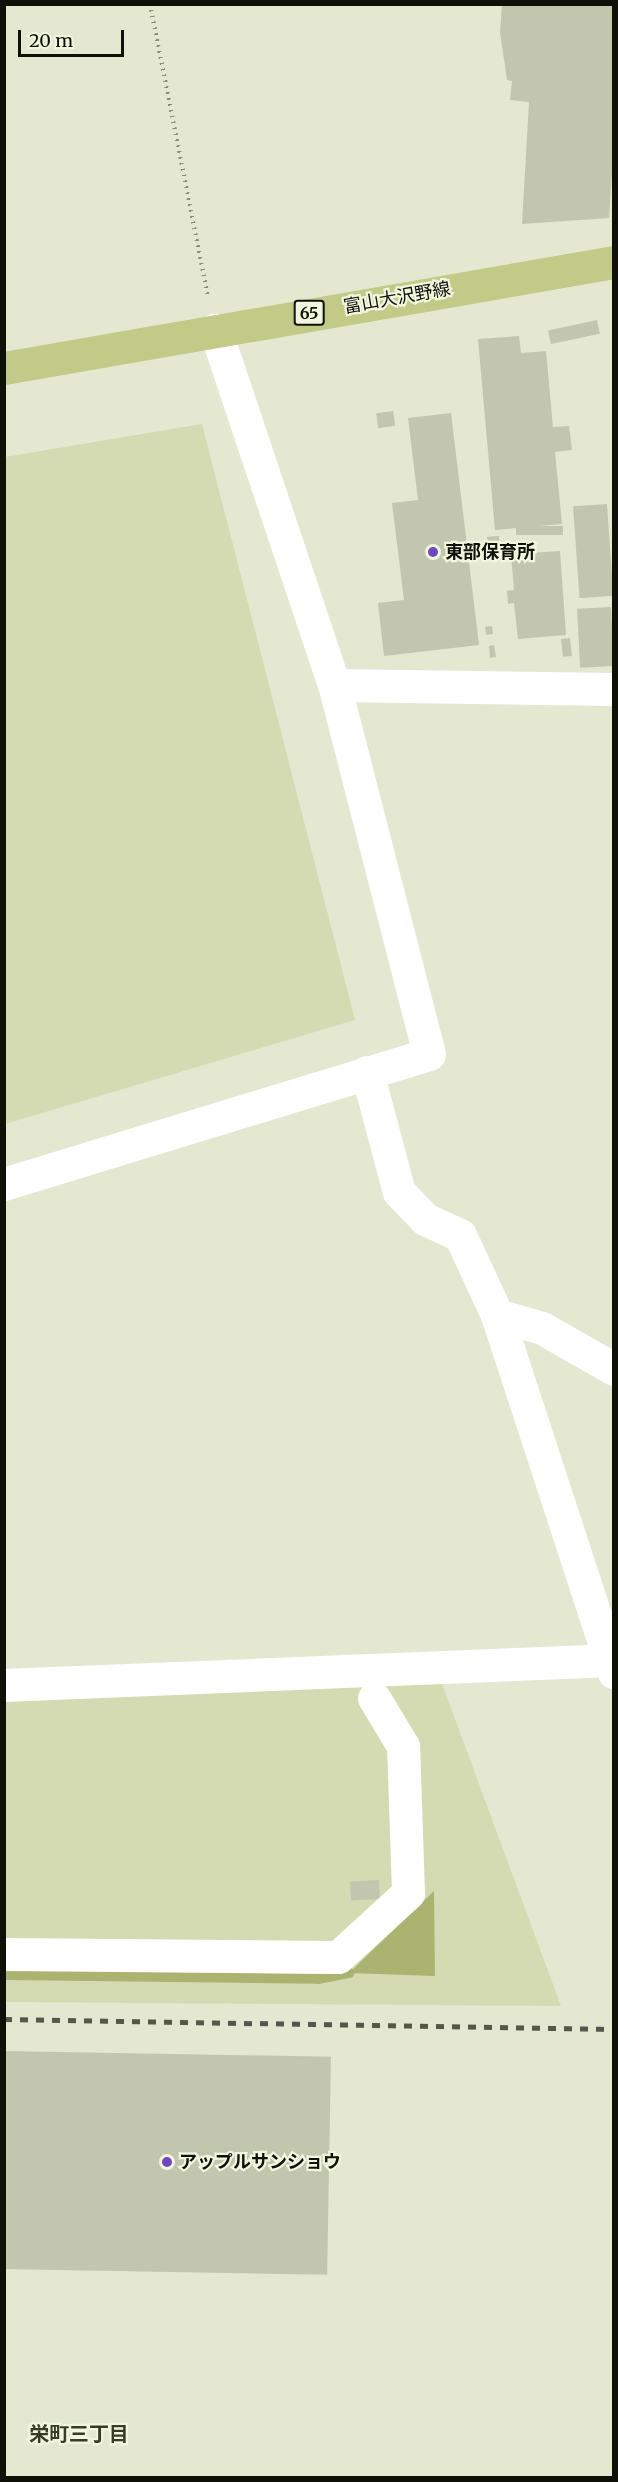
<!DOCTYPE html>
<meta charset="utf-8">
<style>
body{margin:0}
#map{position:relative;width:618px;height:2482px;overflow:hidden;background:#e4e8d1;font-family:Merriweather,"Noto Sans JP",serif}
div>[style]{position:absolute}
[style*='--x']{left:calc(var(--x)*1px);top:calc(var(--y)*1px);width:calc(var(--w)*1px);rotate:calc(var(--a)*1deg)}
.green>*{inset:0;background:#d4dbb2}
.water>*{inset:0;background:#aab370}
.stream>*{height:10px;margin:-5px;padding:0 5px;transform-origin:5px;border-radius:5px;background:#aab370}
.building>*{inset:0;background:#c2c6af;transform-origin:0 0}
.path>*{height:4px;margin-top:-2px;transform-origin:0;background:repeating-linear-gradient(90deg,#898c7b 0 1.5px,transparent 0 6px)}
.street>*{height:33px;margin:-16.5px;padding:0 16.5px;transform-origin:16.5px;border-radius:16.5px;background:#fff}
.primary>*{height:33px;margin:-16.5px;padding:0 16.5px;transform-origin:16.5px;border-radius:16.5px;background:#c2ca88}
.rail>*{height:4.5px;margin-top:-2.25px;transform-origin:0;background:repeating-linear-gradient(90deg,#55574a 0 8px,transparent 0 16px)}
.dots>*{width:16px;height:16px;translate:-50% -50%;box-sizing:border-box;border:3px solid #f1f6de;border-radius:50%}
span{translate:-50% -50%;white-space:nowrap;text-align:center;line-height:1.15;-webkit-text-stroke:4.5px #f1f6de;paint-order:stroke}
.shield-label span{padding:2px 4px;background:#f1f6de;border:2px solid;border-radius:4px;-webkit-text-stroke-width:0}
.shield-label{font-size:16px;color:#0f1008;font-weight:700}
.street-label{font-size:18px;color:#0f1008}
.poi-label{font-size:18px;color:#0f1008;font-weight:700}
.left{translate:0 -50%;text-align:left}
.neighbourhood-label{font-size:20px;color:#383b28;font-weight:700}
.frame{position:absolute;inset:0;border:6px solid #0f1008;pointer-events:none}
.scale{position:absolute;left:18px;top:30px;width:106px;height:27px;box-sizing:border-box;border:3px solid #0f1008;border-top:0;padding-left:8px;font-size:18px;line-height:21px;white-space:nowrap;color:#0f1008;-webkit-text-stroke:4px #f1f6de;paint-order:stroke}
</style>
<div id="map">
<div class="green">
<i style="clip-path:polygon(202px 424px,355px 1020px,5px 1124px,5px 457px)"></i>
<i style="clip-path:polygon(441px 1681px,561px 2006px,5px 2002px,4px 1699px)"></i>
</div>
<div class="water">
<i style="clip-path:polygon(434px 1891px,435px 1976px,349px 1973px)"></i>
</div>
<div class="stream">
<i style="--x:4;--y:1975;--w:314;--a:0.7"></i>
<i style="--x:318;--y:1979;--w:32;--a:-11"></i>
</div>
<div class="building">
<i style="clip-path:polygon(502px 4px,614px 4px,614px 145px,609px 218px,522px 224px,529px 102px,510px 100px,512px 81px,507px 80px,500px 32px)"></i>
<i style="left:597px;top:320px;width:14px;height:50px;rotate:78deg"></i>
<i style="clip-path:polygon(519px 336px,521px 353px,546px 351px,553px 427px,569px 426px,572px 450px,555px 452px,562px 524px,495px 530px,478px 339px)"></i>
<i style="left:393px;top:411px;width:15px;height:17px;rotate:82deg"></i>
<i style="clip-path:polygon(451px 413px,479px 645px,384px 656px,378px 603px,404px 600px,392px 503px,418px 500px,408px 418px)"></i>
<i style="left:607px;top:504px;width:92px;height:34px;rotate:86deg"></i>
<i style="left:563px;top:526px;width:9px;height:47px;rotate:90deg"></i>
<i style="left:499px;top:536px;width:13px;height:12px;rotate:86deg"></i>
<i style="clip-path:polygon(560px 551px,566px 635px,518px 639px,514px 603px,508px 604px,507px 591px,514px 590px,511px 554px)"></i>
<i style="left:611px;top:607px;width:59px;height:34px;rotate:87deg"></i>
<i style="left:492px;top:626px;width:8px;height:7px;rotate:83deg"></i>
<i style="left:570px;top:638px;width:18px;height:9px;rotate:84deg"></i>
<i style="clip-path:polygon(494px 645px,496px 657px,490px 658px,489px 646px)"></i>
<i style="left:379px;top:1880px;width:19px;height:29px;rotate:87deg"></i>
<i style="left:4px;top:2051px;width:327px;height:218px;rotate:1deg"></i>
</div>
<div class="path">
<i style="--x:150;--y:4;--w:298;--a:78.8"></i>
</div>
<div class="street">
<i style="--x:334;--y:685;--w:280;--a:0.8"></i>
<i style="--x:367;--y:1072;--w:124;--a:75.1"></i>
<i style="--x:399;--y:1192;--w:37;--a:46"></i>
<i style="--x:425;--y:1219;--w:38;--a:25"></i>
<i style="--x:460;--y:1235;--w:88;--a:65.2"></i>
<i style="--x:497;--y:1315;--w:376;--a:71.9"></i>
<i style="--x:4;--y:1184;--w:444;--a:-17"></i>
<i style="--x:429;--y:1054;--w:381;--a:-104.4"></i>
<i style="--x:334;--y:685;--w:375;--a:-108.5"></i>
<i style="--x:497;--y:1315;--w:47;--a:16.1"></i>
<i style="--x:542;--y:1328;--w:83;--a:29.7"></i>
<i style="--x:4;--y:1685;--w:611;--a:-2.35"></i>
<i style="--x:4;--y:1954;--w:334;--a:0.5"></i>
<i style="--x:338;--y:1957;--w:95;--a:-42.4"></i>
<i style="--x:408;--y:1893;--w:147;--a:-91.9"></i>
<i style="--x:403;--y:1746;--w:56;--a:-121.1"></i>
</div>
<div class="primary">
<i style="--x:4;--y:368;--w:619;--a:-9.86"></i>
</div>
<div class="rail">
<i style="--x:4;--y:2019;--w:610;--a:0.94"></i>
</div>
<div class="dots">
<i style="left:433px;top:552px;background:#7147c0"></i>
<i style="left:167px;top:2162px;background:#7147c0"></i>
</div>
<div class="shield-label">
<span style="left:309px;top:313px">65</span>
</div>
<div class="street-label">
<span style="left:397px;top:298px;rotate:-10deg">富山大沢野線</span>
</div>
<div class="poi-label">
<span class="left" style="left:445px;top:552px">東部保育所</span>
<span class="left" style="left:179px;top:2162px">アップルサンショウ</span>
</div>
<div class="neighbourhood-label">
<span style="left:79px;top:2433px">栄町三丁目</span>
</div>
<div class="frame"></div>
<div class="scale">20 m</div>
</div>
